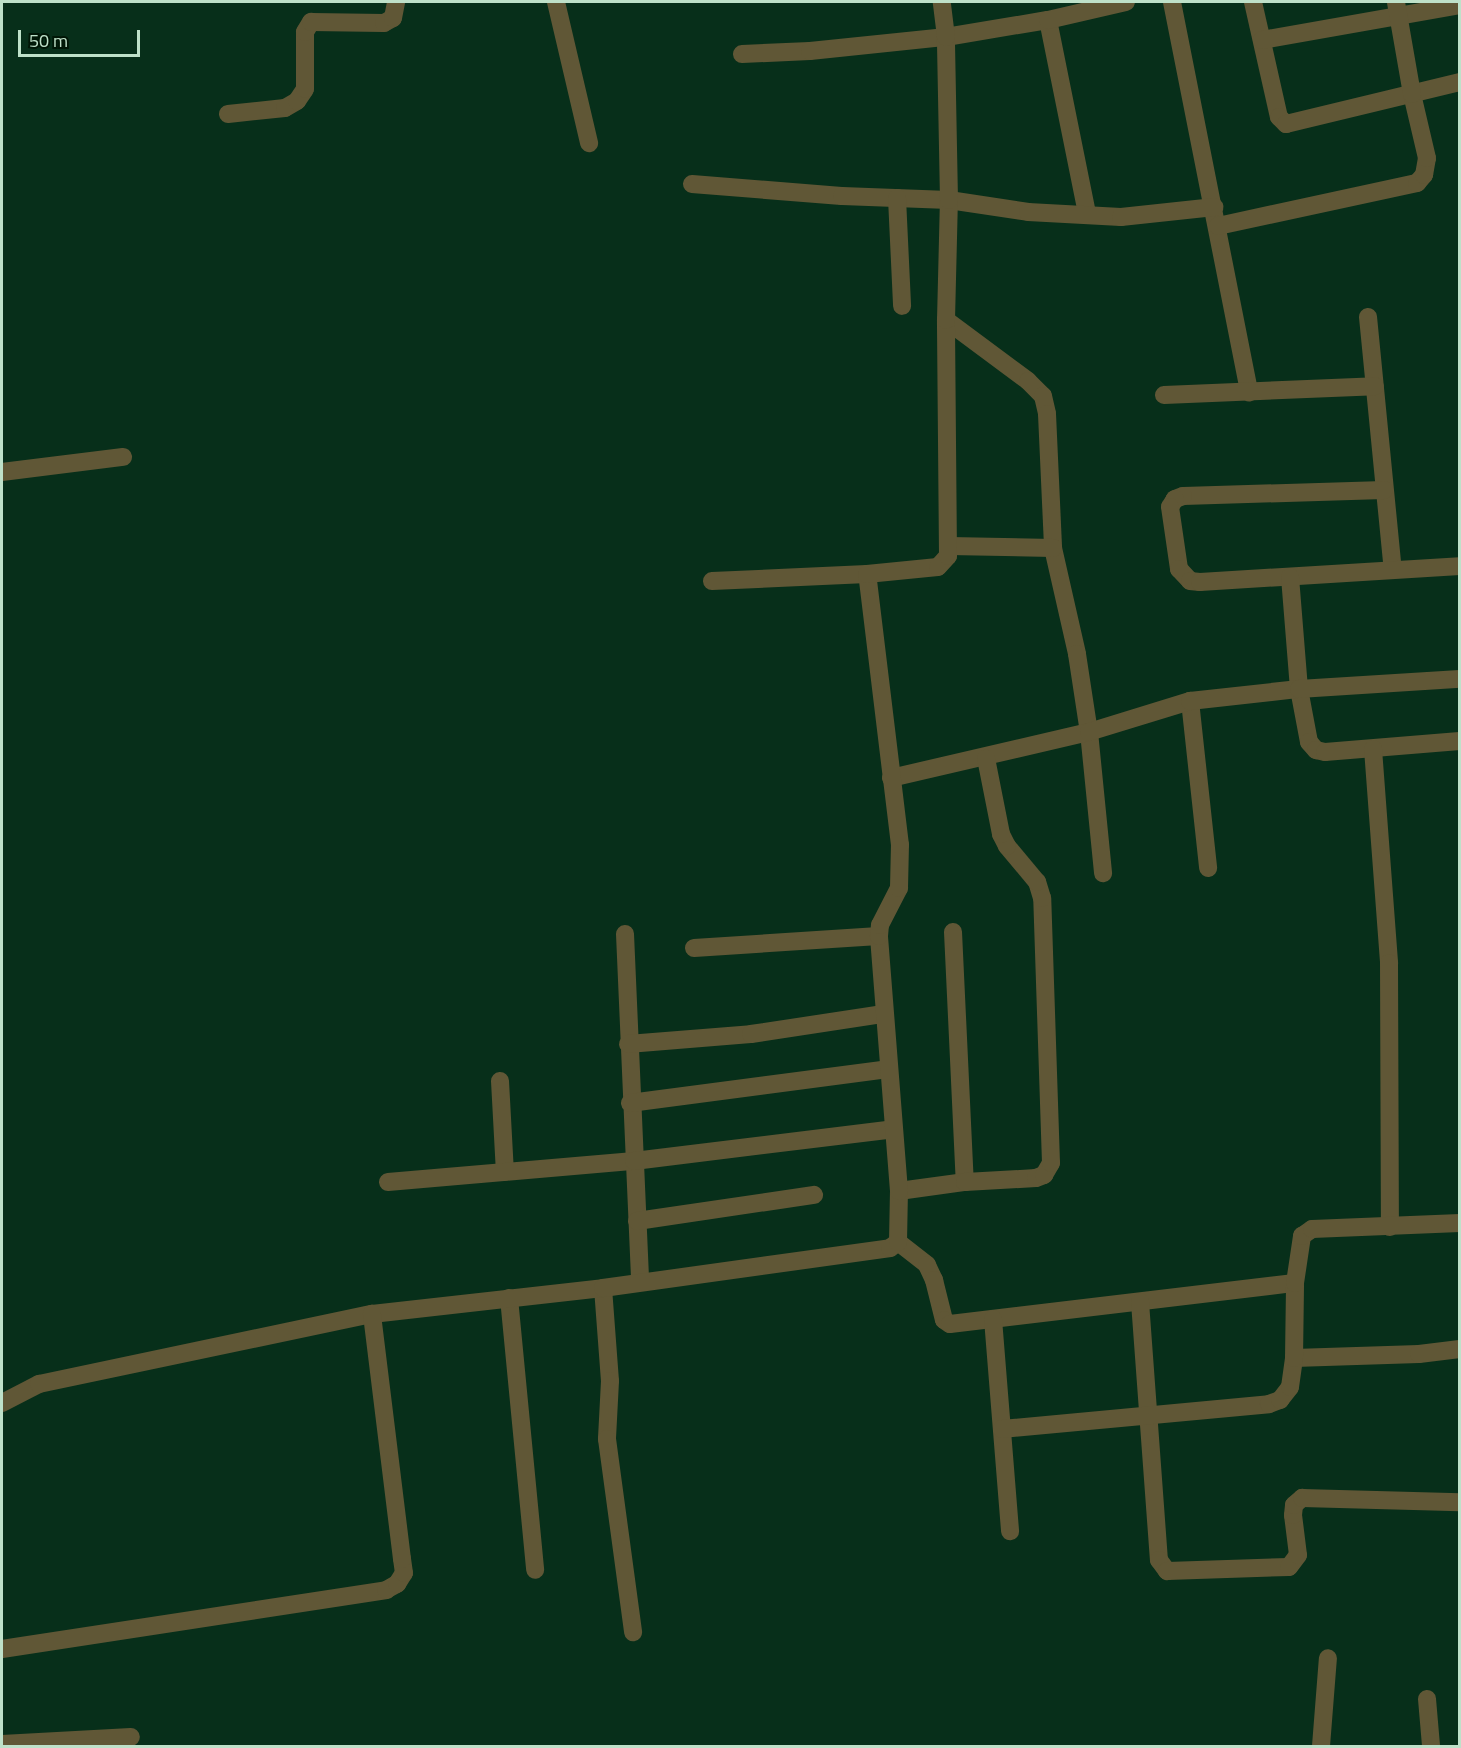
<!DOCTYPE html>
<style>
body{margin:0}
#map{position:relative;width:1461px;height:1748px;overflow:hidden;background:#072f1a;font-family:"Titillium Web",sans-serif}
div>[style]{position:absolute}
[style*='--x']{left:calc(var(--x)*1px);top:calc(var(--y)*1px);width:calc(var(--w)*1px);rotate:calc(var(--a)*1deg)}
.minor>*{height:18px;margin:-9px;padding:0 9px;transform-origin:9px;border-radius:9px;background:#605736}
span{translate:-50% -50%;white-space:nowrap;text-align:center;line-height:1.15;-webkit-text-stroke:5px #001606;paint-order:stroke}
.frame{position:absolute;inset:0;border:3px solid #bee1c9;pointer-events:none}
.scale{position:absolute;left:18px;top:30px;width:122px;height:27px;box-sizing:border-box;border:3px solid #bee1c9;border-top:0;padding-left:8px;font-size:18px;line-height:21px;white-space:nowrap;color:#bee1c9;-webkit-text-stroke:4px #001606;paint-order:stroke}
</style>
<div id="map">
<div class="minor">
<i style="--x:556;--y:2;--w:145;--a:76.8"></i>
<i style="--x:1172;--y:2;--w:398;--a:78.8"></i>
<i style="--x:1253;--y:2;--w:118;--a:77.3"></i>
<i style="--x:1279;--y:117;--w:10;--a:45"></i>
<i style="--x:1286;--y:124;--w:179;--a:-13.6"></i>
<i style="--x:1048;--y:20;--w:198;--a:78.6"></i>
<i style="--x:1262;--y:40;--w:201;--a:-10"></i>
<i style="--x:742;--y:54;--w:68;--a:-2.5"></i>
<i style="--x:810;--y:51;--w:137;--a:-5.9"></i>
<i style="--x:946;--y:37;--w:103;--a:-9.5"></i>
<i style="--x:1048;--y:20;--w:80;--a:-13"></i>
<i style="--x:228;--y:114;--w:57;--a:-6"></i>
<i style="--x:285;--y:108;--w:14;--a:-30"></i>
<i style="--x:297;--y:101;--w:14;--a:-56"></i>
<i style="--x:305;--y:89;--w:57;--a:-90"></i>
<i style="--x:305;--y:32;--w:12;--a:-59"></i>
<i style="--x:311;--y:22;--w:73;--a:0.8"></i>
<i style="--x:384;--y:23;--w:10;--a:-29"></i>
<i style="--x:393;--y:18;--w:16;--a:-79"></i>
<i style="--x:692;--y:184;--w:150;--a:4.6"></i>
<i style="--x:842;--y:196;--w:107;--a:2.1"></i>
<i style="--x:949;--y:200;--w:80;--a:8.6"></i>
<i style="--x:1028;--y:212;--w:93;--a:3.1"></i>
<i style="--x:1121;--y:217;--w:94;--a:-6.1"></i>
<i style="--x:897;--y:198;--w:108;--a:87.3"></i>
<i style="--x:1218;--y:226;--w:204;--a:-12.2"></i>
<i style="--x:1417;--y:183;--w:11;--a:-49"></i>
<i style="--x:1424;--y:175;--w:17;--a:-80"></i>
<i style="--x:1427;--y:158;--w:66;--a:-103.2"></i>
<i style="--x:1412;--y:94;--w:93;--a:-99.9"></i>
<i style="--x:1368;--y:317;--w:254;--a:84.4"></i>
<i style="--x:946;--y:320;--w:102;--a:36.6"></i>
<i style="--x:1028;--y:381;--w:21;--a:45"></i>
<i style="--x:1043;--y:396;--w:18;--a:77"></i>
<i style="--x:1047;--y:414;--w:134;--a:87.4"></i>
<i style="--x:1053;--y:548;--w:109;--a:77.2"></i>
<i style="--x:1077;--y:654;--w:79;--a:81.3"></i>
<i style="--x:1089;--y:732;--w:142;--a:84.3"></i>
<i style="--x:1164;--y:395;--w:211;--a:-2.4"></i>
<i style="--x:2;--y:472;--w:122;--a:-7.1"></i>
<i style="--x:1384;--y:490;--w:201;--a:178.3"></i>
<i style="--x:1183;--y:496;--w:9;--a:159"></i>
<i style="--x:1175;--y:499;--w:9;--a:122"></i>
<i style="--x:1170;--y:507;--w:63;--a:81.7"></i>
<i style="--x:1179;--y:569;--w:16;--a:47"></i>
<i style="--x:1190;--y:581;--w:10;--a:6"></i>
<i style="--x:1200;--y:582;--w:260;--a:-3.5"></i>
<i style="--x:949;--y:546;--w:104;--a:1.1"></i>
<i style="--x:1290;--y:577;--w:112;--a:85.4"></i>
<i style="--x:1299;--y:689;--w:54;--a:79.3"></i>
<i style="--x:1309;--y:742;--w:11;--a:49"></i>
<i style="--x:1316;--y:750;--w:9;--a:13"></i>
<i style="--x:1325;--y:752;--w:135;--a:-4.7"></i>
<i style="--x:712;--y:581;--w:155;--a:-2.6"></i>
<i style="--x:1190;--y:701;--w:168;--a:83.8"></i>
<i style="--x:1373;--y:749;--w:215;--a:85.7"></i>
<i style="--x:1389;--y:963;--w:264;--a:89.8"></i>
<i style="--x:891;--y:778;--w:203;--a:-13.1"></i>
<i style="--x:1089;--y:732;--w:106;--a:-17.1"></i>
<i style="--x:1190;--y:701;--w:110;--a:-6.3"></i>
<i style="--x:1299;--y:689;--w:161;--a:-3.6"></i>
<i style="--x:953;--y:932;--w:250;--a:87.3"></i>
<i style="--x:625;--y:934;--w:348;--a:87.5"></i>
<i style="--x:694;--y:948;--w:185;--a:-3.7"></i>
<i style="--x:628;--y:1044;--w:123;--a:-4.6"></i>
<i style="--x:751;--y:1034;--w:134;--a:-8.6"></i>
<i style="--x:500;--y:1081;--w:91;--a:86.9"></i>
<i style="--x:630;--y:1103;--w:260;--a:-7.5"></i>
<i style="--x:388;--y:1182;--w:247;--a:-4.9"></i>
<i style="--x:634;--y:1161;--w:261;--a:-7"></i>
<i style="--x:899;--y:1191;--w:67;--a:-7.8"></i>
<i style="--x:965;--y:1182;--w:71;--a:-3.2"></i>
<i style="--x:1036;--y:1178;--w:9;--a:-21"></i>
<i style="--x:1044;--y:1175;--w:14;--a:-60"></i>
<i style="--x:1051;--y:1163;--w:265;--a:-91.9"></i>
<i style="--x:1042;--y:898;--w:17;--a:-107"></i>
<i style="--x:1037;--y:882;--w:47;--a:-129.8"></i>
<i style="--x:1007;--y:846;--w:13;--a:-117"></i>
<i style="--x:1001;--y:834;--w:77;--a:-101.2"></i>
<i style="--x:637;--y:1221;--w:179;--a:-8.4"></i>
<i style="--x:898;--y:1242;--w:37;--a:38"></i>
<i style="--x:927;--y:1265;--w:17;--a:65"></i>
<i style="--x:934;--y:1280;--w:41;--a:76"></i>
<i style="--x:944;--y:1320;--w:7;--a:34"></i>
<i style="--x:950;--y:1324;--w:347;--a:-6.8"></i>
<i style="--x:603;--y:1288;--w:93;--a:85.7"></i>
<i style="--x:610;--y:1381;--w:58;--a:93"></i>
<i style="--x:607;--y:1439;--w:195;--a:82.3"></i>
<i style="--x:509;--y:1298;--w:273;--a:84.5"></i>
<i style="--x:1140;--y:1302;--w:259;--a:85.8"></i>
<i style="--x:1159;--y:1560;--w:14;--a:54"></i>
<i style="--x:1167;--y:1571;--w:122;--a:-1.9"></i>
<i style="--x:1289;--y:1567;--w:15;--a:-53"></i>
<i style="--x:1298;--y:1555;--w:40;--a:-97.1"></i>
<i style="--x:1293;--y:1515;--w:10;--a:-84"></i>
<i style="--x:1294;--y:1505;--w:11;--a:-41"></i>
<i style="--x:1302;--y:1498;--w:158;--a:1.5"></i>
<i style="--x:993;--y:1319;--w:213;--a:85.4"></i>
<i style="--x:1294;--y:1358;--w:125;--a:-1.8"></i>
<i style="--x:1419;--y:1354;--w:41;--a:-7"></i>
<i style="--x:2;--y:1403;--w:42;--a:-27.2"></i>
<i style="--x:39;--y:1384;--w:340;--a:-11.9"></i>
<i style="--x:372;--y:1314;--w:232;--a:-6.4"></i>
<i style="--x:603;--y:1288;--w:290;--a:-7.9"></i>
<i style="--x:890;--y:1248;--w:10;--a:-37"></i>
<i style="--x:898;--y:1242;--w:51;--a:-88.9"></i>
<i style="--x:899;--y:1191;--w:256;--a:-94.5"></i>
<i style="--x:879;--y:936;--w:11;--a:-85"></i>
<i style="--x:880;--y:925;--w:42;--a:-62.8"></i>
<i style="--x:899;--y:888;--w:43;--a:-88.7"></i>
<i style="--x:900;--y:845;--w:273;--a:-96.9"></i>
<i style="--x:867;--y:574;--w:71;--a:-5.6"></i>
<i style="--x:938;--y:567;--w:15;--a:-48"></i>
<i style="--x:948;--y:556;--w:236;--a:-90.5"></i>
<i style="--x:946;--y:320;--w:120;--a:-88.6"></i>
<i style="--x:949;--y:200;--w:163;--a:-91.1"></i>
<i style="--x:946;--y:37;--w:35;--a:-97"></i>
<i style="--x:1002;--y:1429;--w:268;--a:-5.3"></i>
<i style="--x:1269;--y:1404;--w:12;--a:-20"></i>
<i style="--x:1280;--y:1400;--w:16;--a:-52"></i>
<i style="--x:1290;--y:1387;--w:29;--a:-82"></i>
<i style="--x:1294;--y:1358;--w:75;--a:-89.2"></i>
<i style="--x:1295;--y:1283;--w:48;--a:-81.5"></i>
<i style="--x:1302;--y:1236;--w:12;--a:-35"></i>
<i style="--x:1312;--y:1229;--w:148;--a:-2.3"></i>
<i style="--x:2;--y:1649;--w:389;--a:-8.7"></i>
<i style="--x:386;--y:1590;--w:13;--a:-29"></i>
<i style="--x:397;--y:1584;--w:13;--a:-58"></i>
<i style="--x:404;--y:1573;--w:14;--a:-98"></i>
<i style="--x:402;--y:1559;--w:247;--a:-97"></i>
<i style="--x:1427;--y:1699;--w:47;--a:85.1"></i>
<i style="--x:2;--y:1744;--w:129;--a:-3.1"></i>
<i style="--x:1321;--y:1746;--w:88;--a:-85.5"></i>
</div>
<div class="frame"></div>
<div class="scale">50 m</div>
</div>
